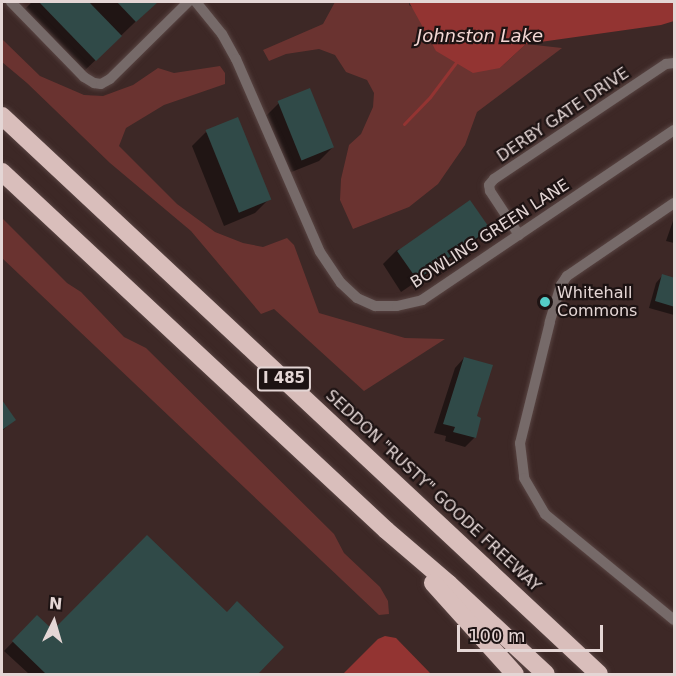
<!DOCTYPE html>
<style>
body{margin:0}
#map{position:relative;width:676px;height:676px;overflow:hidden;background:#3d2826;font-family:"DejaVu Sans",sans-serif}
div>[style]{position:absolute}
[style*='--x']{left:calc(var(--x)*1px);top:calc(var(--y)*1px);width:calc(var(--w)*1px);rotate:calc(var(--a)*1deg)}
.green>*{inset:0;background:#6a3330}
.water>*{inset:0;background:#933432}
.shadow>*{inset:0;background:#0007}
.stream>*{height:3px;margin:-1.5px;padding:0 1.5px;transform-origin:1.5px;border-radius:1.5px;background:#933432}
.building>*{inset:0;background:#304a48;transform-origin:0 0}
.roads{filter:drop-shadow(0 0 2px #584442) drop-shadow(0 0 2px #584442)}
.minor>*{height:10px;margin:-5px;padding:0 5px;transform-origin:5px;border-radius:5px;background:#766a69}
.motorway>*{height:18px;margin:-9px;padding:0 9px;transform-origin:9px;border-radius:9px;background:#d9bebb}
.dots>*{width:16px;height:16px;translate:-50% -50%;box-sizing:border-box;border:3px solid #1d1313;border-radius:50%}
span{translate:-50% -50%;white-space:nowrap;text-align:center;line-height:1.15;-webkit-text-stroke:4.5px #1d1313;paint-order:stroke}
.shield-label span{padding:2px 4px;background:#1d1313;border:2px solid;border-radius:4px;-webkit-text-stroke-width:0}
.shield-label{font-size:15px;color:#e4d6d5;font-weight:700}
.street-label{font-size:16px;color:#e4d6d5}
.poi-label{font-size:16px;color:#e4d6d5}
.left{translate:0 -50%;text-align:left}
.water-label{font-size:18px;color:#f3d7d4;font-style:italic}
.frame{position:absolute;inset:0;border:3px solid #e4d6d5;pointer-events:none}
.north{position:absolute;left:24px;top:592px;width:60px;height:60px;-webkit-text-stroke:4px #1d1313;paint-order:stroke;rotate:5deg;font-size:16px;font-weight:700;line-height:24px;text-align:center;color:#e4d6d5}
.north::after{content:'';display:block;margin:auto;width:21px;height:27px;background:#e4d6d5;clip-path:polygon(50% 0,100% 100%,50% 72%,0 100%)}
.scale{position:absolute;left:457px;top:625px;width:146px;height:27px;box-sizing:border-box;border:3px solid #e4d6d5;border-top:0;padding-left:8px;font-size:18px;line-height:21px;white-space:nowrap;color:#e4d6d5;-webkit-text-stroke:4px #1d1313;paint-order:stroke}
</style>
<div id="map">
<div class="green">
<i style="clip-path:polygon(335px 2px,409px 2px,409px 5px,500px 68px,526px 44px,562px 48px,477px 112px,465px 145px,438px 184px,409px 207px,353px 229px,340px 200px,341px 179px,349px 145px,361px 134px,373px 107px,374px 93px,367px 80px,346px 72px,335px 55px,319px 49px,286px 54px,269px 61px,263px 50px,323px 24px)"></i>
<i style="clip-path:polygon(2px 39px,40px 76px,84px 95px,103px 96px,133px 85px,158px 68px,174px 73px,220px 66px,225px 73px,225px 84px,164px 105px,126px 128px,119px 146px,177px 204px,215px 232px,243px 243px,263px 247px,287px 238px,294px 245px,319px 313px,405px 338px,445px 339px,364px 391px,274px 309px,261px 314px,191px 231px,110px 163px,27px 83px,2px 62px)"></i>
<i style="clip-path:polygon(2px 218px,67px 283px,81px 292px,124px 337px,146px 348px,334px 534px,344px 553px,380px 587px,388px 601px,389px 614px,379px 615px,2px 258px)"></i>
</div>
<div class="water">
<i style="clip-path:polygon(409px 2px,674px 2px,674px 21px,661px 25px,526px 44px,500px 68px,473px 73px,436px 51px)"></i>
<i style="clip-path:polygon(385px 636px,396px 638px,431px 674px,343px 674px,378px 639px)"></i>
</div>
<div class="shadow">
<i style="clip-path:polygon(32px 2px,156px 2px,81px 74px,22px 12px)"></i>
<i style="clip-path:polygon(279px 103px,333px 147px,319px 161px,289px 173px,265px 117px)"></i>
<i style="clip-path:polygon(206px 132px,269px 199px,255px 213px,224px 226px,192px 146px)"></i>
<i style="clip-path:polygon(674px 218px,674px 243px,666px 241px)"></i>
<i style="clip-path:polygon(488px 229px,474px 243px,401px 292px,383px 264px,397px 250px)"></i>
<i style="clip-path:polygon(662px 276px,674px 279px,674px 315px,649px 308px,656px 283px)"></i>
<i style="clip-path:polygon(464px 358px,475px 417px,475px 437px,465px 447px,445px 441px,446px 436px,434px 433px,455px 368px)"></i>
<i style="clip-path:polygon(2px 402px,14px 420px,2px 431px)"></i>
<i style="clip-path:polygon(226px 614px,255px 674px,29px 674px,4px 651px,37px 617px,53px 632px)"></i>
</div>
<div class="stream">
<i style="--x:404;--y:124;--w:37;--a:-46"></i>
<i style="--x:430;--y:97;--w:45;--a:-53.1"></i>
</div>
<div class="building">
<i style="clip-path:polygon(39px 2px,89px 2px,122px 36px,96px 61px)"></i>
<i style="clip-path:polygon(117px 2px,158px 2px,136px 22px)"></i>
<i style="left:310px;top:88px;width:64px;height:35px;rotate:68deg"></i>
<i style="left:238px;top:117px;width:89px;height:35px;rotate:68deg"></i>
<i style="left:470px;top:200px;width:35px;height:89px;rotate:55deg"></i>
<i style="clip-path:polygon(662px 274px,675px 278px,675px 307px,655px 301px)"></i>
<i style="clip-path:polygon(464px 357px,493px 365px,477px 416px,481px 418px,476px 438px,453px 432px,455px 427px,443px 424px)"></i>
<i style="clip-path:polygon(2px 400px,16px 420px,2px 430px)"></i>
<i style="clip-path:polygon(147px 535px,227px 612px,237px 601px,284px 647px,257px 675px,47px 675px,12px 641px,37px 615px,53px 630px)"></i>
</div>
<div class="roads">
<div class="minor">
<i style="--x:11;--y:2;--w:105;--a:45.8"></i>
<i style="--x:84;--y:77;--w:12;--a:31"></i>
<i style="--x:94;--y:83;--w:7;--a:8"></i>
<i style="--x:101;--y:84;--w:10;--a:-29"></i>
<i style="--x:110;--y:79;--w:110;--a:-44.6"></i>
<i style="--x:196;--y:2;--w:41;--a:50.9"></i>
<i style="--x:222;--y:34;--w:29;--a:61"></i>
<i style="--x:236;--y:59;--w:210;--a:66.5"></i>
<i style="--x:320;--y:252;--w:37;--a:56"></i>
<i style="--x:341;--y:283;--w:22;--a:43"></i>
<i style="--x:357;--y:298;--w:20;--a:24"></i>
<i style="--x:375;--y:306;--w:22;--a:0"></i>
<i style="--x:397;--y:306;--w:26;--a:-13"></i>
<i style="--x:422;--y:300;--w:304;--a:-34"></i>
<i style="--x:674;--y:203;--w:130;--a:145.7"></i>
<i style="--x:567;--y:276;--w:11;--a:124"></i>
<i style="--x:561;--y:285;--w:39;--a:107"></i>
<i style="--x:550;--y:322;--w:125;--a:103.9"></i>
<i style="--x:520;--y:443;--w:35;--a:83"></i>
<i style="--x:524;--y:478;--w:42;--a:59.7"></i>
<i style="--x:545;--y:514;--w:167;--a:39.4"></i>
<i style="--x:519;--y:235;--w:53;--a:-123.4"></i>
<i style="--x:490;--y:191;--w:6;--a:-99"></i>
<i style="--x:489;--y:185;--w:8;--a:-50"></i>
<i style="--x:494;--y:179;--w:207;--a:-33.8"></i>
<i style="--x:666;--y:64;--w:8;--a:-7"></i>
</div>
<div class="motorway">
<i style="--x:2;--y:116;--w:817;--a:43.07"></i>
<i style="--x:2;--y:172;--w:525;--a:42.99"></i>
<i style="--x:386;--y:530;--w:83;--a:40.6"></i>
<i style="--x:449;--y:584;--w:132;--a:42.9"></i>
<i style="--x:433;--y:583;--w:122;--a:48"></i>
</div>
</div>
<div class="dots">
<i style="left:545px;top:302px;background:#54cdc8"></i>
</div>
<div class="shield-label">
<span style="left:284px;top:379px">I 485</span>
</div>
<div class="street-label">
<span style="left:563px;top:115px;rotate:-34deg">DERBY GATE DRIVE</span>
<span style="left:490px;top:234px;rotate:-33deg">BOWLING GREEN LANE</span>
<span style="left:433px;top:491px;rotate:43deg">SEDDON "RUSTY" GOODE FREEWAY</span>
</div>
<div class="poi-label">
<span class="left" style="left:557px;top:302px">Whitehall<br>Commons</span>
</div>
<div class="water-label">
<span style="left:480px;top:36px">Johnston Lake</span>
</div>
<div class="frame"></div>
<div class="north">N</div>
<div class="scale">100 m</div>
</div>
